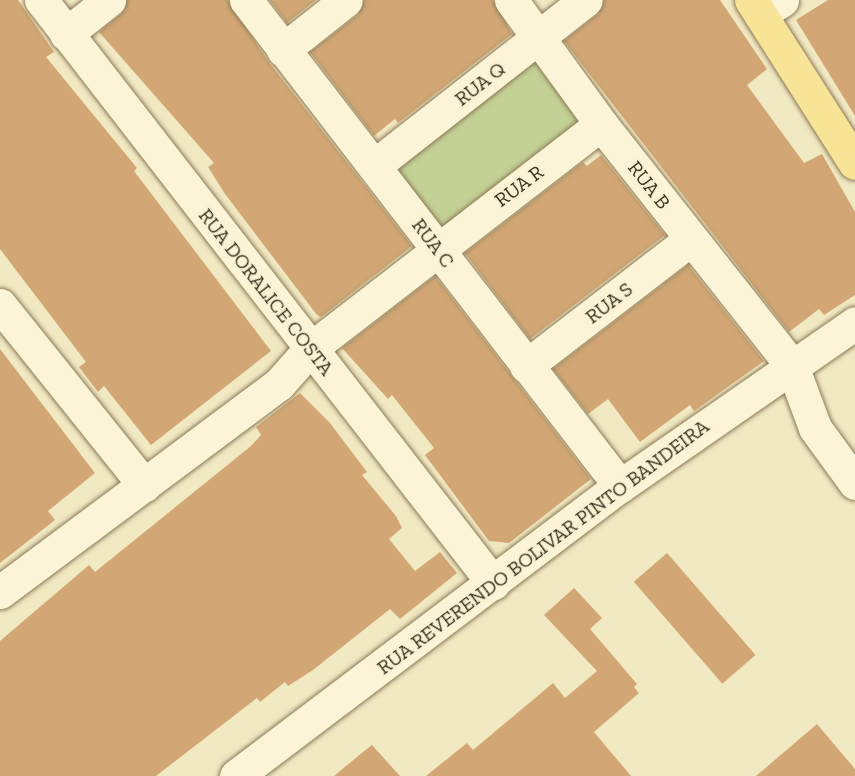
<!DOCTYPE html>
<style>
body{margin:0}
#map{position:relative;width:855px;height:776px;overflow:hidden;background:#f1e9c2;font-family:"Zilla Slab",serif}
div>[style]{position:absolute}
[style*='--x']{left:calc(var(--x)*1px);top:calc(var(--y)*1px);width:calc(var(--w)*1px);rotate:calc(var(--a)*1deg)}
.green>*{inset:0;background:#c3d195}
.building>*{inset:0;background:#d2a775;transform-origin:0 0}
.roads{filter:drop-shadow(0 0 2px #8d7a58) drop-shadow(0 0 2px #8d7a58)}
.minor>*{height:33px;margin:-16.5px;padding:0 16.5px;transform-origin:16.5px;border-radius:16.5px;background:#fbf4d6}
.major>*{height:33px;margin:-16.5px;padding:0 16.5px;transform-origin:16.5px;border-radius:16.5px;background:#f7e497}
span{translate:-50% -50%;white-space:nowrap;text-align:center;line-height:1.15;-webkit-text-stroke:4.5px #f8f2d2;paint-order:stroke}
.street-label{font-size:20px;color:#3c2f1d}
</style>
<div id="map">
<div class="green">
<i style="clip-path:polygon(530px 54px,586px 116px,449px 227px,438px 227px,395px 172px,398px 159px)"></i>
</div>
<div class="building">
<i style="clip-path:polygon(0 0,18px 0,54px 52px,46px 57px,137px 168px,134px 171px,271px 351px,151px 445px,104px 386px,98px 392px,79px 367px,86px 362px,0 249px)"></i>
<i style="clip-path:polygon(127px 0,228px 0,268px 61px,412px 246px,321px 317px,317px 315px,225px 194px,208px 167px,214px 163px,99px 32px,121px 14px)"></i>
<i style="clip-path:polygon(270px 0,316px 0,287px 23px)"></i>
<i style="clip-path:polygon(364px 0,493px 0,512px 34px,398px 123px,395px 119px,374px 136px,310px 52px,358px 15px)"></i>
<i style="clip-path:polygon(604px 0,720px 0,767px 69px,747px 85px,804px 163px,822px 154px,855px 212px,855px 295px,824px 315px,819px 309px,789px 332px,564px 41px,598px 14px)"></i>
<i style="clip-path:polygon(828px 0,855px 0,855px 116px,796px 20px)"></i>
<i style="clip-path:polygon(601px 155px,665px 235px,530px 339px,465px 253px,583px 162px,587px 166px)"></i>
<i style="clip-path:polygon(688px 265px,764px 361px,694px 411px,690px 405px,640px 442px,608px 399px,588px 414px,553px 369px)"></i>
<i style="clip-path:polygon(435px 276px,591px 479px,509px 543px,489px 541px,425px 455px,434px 448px,392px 395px,388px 399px,342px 348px)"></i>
<i style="clip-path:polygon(0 349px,95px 473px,48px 511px,55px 520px,0 563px)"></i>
<i style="clip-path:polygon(300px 393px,330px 423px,367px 472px,362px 475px,396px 516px,402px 528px,389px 539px,415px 571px,440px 552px,457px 573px,400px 619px,390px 609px,313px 670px,288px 686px,285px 682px,260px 702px,257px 698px,156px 776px,0 776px,0 641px,89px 565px,95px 572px,251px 446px,261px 435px,256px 427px)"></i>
<i style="left:667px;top:553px;width:135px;height:44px;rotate:49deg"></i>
<i style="clip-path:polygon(574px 588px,602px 618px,590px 629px,637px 684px,634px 687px,639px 693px,594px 732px,631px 776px,426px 776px,467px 743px,473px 750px,553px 683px,565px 698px,597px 671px,544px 615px)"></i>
<i style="clip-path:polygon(817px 724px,855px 769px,855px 776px,756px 776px)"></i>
<i style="clip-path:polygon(372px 745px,400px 776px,334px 776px,363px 752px)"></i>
</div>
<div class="roads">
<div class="minor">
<i style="--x:41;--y:0;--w:738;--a:52.21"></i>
<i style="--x:246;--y:0;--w:613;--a:52.42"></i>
<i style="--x:511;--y:0;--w:153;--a:54"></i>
<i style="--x:601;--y:124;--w:308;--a:51.7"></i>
<i style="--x:792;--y:366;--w:66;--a:69.6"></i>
<i style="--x:815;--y:428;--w:68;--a:54"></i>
<i style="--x:760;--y:14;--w:26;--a:-32"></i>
<i style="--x:66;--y:34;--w:55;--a:-38.3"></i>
<i style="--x:283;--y:50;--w:80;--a:-38.4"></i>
<i style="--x:374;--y:166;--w:269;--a:-38.1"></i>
<i style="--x:0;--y:305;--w:231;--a:51.3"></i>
<i style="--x:526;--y:366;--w:208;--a:-37.6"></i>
<i style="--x:0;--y:592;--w:348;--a:-36.7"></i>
<i style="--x:279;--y:384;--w:47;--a:-48.5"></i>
<i style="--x:310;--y:349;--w:368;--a:-37.7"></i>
<i style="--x:236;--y:776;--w:481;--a:-37.1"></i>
<i style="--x:620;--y:486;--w:286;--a:-34.7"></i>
</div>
<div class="major">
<i style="--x:751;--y:0;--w:193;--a:57.5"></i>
</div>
</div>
<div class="street-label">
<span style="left:480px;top:84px;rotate:-38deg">RUA Q</span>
<span style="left:649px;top:185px;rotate:52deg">RUA B</span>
<span style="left:519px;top:186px;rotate:-37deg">RUA R</span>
<span style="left:433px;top:243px;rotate:53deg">RUA C</span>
<span style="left:266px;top:292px;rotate:52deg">RUA DORALICE COSTA</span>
<span style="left:609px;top:303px;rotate:-38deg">RUA S</span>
<span style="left:543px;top:547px;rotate:-37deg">RUA REVERENDO BOLIVAR PINTO BANDEIRA</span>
</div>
</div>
